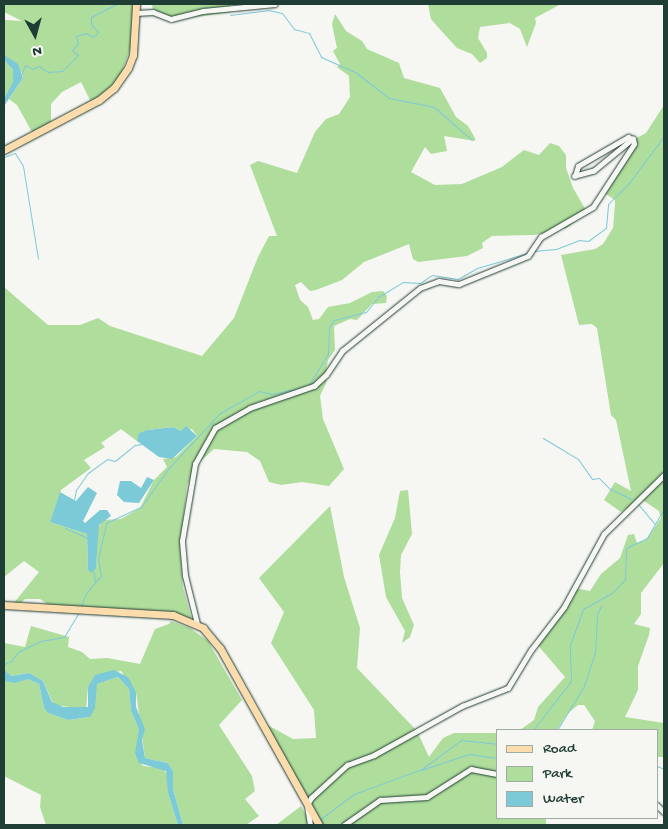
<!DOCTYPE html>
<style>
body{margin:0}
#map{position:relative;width:668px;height:829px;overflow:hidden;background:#f6f6f2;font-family:"Gochi Hand",sans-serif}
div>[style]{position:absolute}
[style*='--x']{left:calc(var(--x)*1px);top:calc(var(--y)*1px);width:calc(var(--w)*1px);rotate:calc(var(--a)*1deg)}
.green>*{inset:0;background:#afdd9c}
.water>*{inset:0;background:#7ccad8}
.stream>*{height:1px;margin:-0.5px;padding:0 0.5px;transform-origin:0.5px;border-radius:0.5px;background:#7ccad8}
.roads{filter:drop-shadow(0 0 1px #1f3d34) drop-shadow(0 0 1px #1f3d34)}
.street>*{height:4.5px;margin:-2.25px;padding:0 2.25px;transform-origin:2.25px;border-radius:2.25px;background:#f6f6f2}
.primary>*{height:7px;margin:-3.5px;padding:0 3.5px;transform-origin:3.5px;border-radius:3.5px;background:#fcdcac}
span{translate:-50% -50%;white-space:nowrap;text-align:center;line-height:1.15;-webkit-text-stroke:4px #f6f6f2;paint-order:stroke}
.frame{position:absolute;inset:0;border:5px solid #1f3d34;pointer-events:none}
.legend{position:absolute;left:496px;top:729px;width:162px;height:90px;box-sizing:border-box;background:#f6f6f2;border:1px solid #a0aca6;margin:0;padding:6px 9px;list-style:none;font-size:15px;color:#1f3d34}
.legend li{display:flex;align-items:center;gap:10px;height:25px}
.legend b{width:25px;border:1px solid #a0aca6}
.north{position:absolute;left:10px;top:10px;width:50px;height:50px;-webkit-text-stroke:4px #f6f6f2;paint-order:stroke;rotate:173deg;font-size:14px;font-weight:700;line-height:20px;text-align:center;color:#1f3d34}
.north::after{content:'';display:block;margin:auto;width:18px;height:22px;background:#1f3d34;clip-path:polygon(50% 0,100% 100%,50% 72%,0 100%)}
</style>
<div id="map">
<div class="green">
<i style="clip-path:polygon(4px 4px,133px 4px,132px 44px,121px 74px,110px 89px,91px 102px,81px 82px,62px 92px,51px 104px,51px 122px,32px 132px,17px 105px,9px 99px,23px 78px,22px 73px,4px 55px,4px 20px,22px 21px,4px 12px)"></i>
<i style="clip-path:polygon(152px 4px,230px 4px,231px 12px,168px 21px,153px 12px)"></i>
<i style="clip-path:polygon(428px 4px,561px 4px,535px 18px,536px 23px,527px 47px,520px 29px,510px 23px,480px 27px,478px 38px,487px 53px,487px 58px,480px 63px,472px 54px,457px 48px,437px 26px,431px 19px)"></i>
<i style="clip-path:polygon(evenodd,335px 14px,346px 31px,362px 41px,367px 49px,399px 63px,404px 78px,440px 88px,456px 117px,468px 126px,475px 138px,475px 141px,444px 136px,447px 151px,431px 154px,425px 147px,411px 172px,435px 185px,462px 184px,502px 167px,524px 150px,539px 155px,550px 143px,559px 146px,566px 155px,566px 168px,573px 188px,587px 212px,567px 228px,534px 235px,492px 236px,482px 243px,483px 248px,467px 256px,418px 262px,413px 259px,409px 244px,364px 262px,342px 280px,316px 290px,310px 291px,301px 282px,295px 285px,300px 300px,308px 307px,313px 320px,319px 319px,328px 307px,350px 303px,372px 292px,383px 291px,387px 296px,386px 303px,372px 304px,357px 320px,350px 319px,334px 326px,335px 350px,328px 360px,325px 378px,327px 381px,320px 396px,323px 419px,344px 469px,329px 486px,302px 482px,281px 485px,269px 482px,260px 461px,247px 452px,214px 449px,195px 466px,187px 486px,180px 547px,183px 587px,191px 617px,189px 621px,53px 608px,40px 599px,25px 599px,19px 605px,13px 604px,39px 572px,24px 561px,4px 577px,4px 287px,48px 325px,80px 325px,98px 318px,110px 326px,202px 356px,234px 318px,258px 257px,269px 236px,277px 236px,250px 165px,258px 161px,297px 173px,315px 132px,326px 119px,339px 114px,350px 97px,349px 76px,337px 67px,340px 64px,333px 51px,337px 48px,332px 24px,335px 14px,173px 427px,181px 431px,192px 429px,197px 436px,176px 457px,163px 459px,167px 467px,154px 480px,140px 508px,121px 519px,102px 520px,98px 529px,96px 568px,88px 570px,87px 534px,50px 522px,61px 490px,91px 468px,84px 460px,105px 447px,101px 443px,121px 429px,137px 441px,148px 430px,173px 427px)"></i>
<i style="clip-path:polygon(4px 60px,13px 70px,13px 83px,4px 99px)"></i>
<i style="clip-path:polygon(664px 105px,664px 563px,641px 593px,641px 614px,634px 624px,650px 628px,649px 635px,638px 666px,638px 690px,625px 717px,664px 723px,664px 757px,657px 757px,657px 730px,592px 730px,595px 721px,584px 705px,578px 705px,567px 714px,557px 730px,520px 730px,534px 720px,538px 707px,565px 677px,536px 643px,574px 588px,590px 591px,601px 574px,620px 558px,628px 535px,634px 534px,637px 543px,646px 540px,661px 518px,659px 511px,641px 499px,621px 512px,604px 500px,615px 482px,631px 491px,616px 420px,611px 415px,597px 328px,592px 324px,579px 325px,561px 255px,595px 249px,603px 244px,613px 228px,615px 205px,615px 200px,603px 192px,632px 146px,631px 141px,646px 133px)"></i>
<i style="clip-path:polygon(408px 490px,412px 534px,401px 555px,400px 572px,402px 598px,414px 625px,410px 637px,402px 643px,405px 631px,386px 597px,379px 555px,395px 518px,400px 491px)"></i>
<i style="clip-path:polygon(330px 506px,344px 577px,360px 628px,357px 668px,417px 731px,429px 757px,443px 738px,454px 733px,497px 733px,497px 818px,546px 818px,546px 825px,318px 825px,262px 722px,293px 739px,316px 738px,314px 710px,271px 643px,284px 612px,259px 578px)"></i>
<i style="clip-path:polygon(171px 621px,190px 628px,208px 641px,242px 700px,219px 725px,252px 776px,255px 791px,245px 799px,259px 816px,246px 825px,183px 825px,173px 789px,173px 771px,168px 763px,145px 758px,136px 692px,121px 671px,99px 675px,88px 687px,86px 709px,54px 705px,43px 681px,29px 673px,11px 676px,4px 669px,4px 643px,25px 647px,31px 626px,69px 637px,68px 647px,82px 652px,90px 659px,107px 658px,140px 664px,155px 629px,169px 624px)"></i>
<i style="clip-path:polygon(118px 677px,129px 689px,131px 711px,139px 729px,137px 758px,143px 766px,162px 768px,168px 775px,168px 793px,178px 825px,46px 825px,40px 807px,41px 795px,4px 776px,4px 681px,28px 679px,39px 684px,44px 708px,48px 713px,68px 720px,90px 717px,97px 684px)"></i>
<i style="clip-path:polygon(301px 806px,311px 825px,276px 825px)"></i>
</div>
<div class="water">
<i style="clip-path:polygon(4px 55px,18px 64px,23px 78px,4px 106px,4px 99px,13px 82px,13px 70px,4px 60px)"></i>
<i style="clip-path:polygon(186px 426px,197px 436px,172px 459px,159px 457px,137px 441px,139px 433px,148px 430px,173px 427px,181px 431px)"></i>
<i style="clip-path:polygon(147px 477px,154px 480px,139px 503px,124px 502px,117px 495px,120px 481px,131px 481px,141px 488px)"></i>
<i style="clip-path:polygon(88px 487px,97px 493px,83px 521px,85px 523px,100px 510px,107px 510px,111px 516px,99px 525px,96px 568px,92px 573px,88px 570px,87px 534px,50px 522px,60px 492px,76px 501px)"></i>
<i style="clip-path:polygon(4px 669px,11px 676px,29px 673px,43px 681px,52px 702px,63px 707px,88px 707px,88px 687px,95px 675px,114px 670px,128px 677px,136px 692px,136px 707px,145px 729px,142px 740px,145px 758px,168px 763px,173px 771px,173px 789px,183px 825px,178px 825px,168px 793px,166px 771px,139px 763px,135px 753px,139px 729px,131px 711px,129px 689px,118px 677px,97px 684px,95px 708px,90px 717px,68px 720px,48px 713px,44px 708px,39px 684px,28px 679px,15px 683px,4px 681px)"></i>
</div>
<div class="stream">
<i style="--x:230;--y:15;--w:38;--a:-7"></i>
<i style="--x:268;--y:10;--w:14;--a:12"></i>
<i style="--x:282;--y:13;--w:20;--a:53"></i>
<i style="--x:294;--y:29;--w:16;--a:15"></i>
<i style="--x:309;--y:33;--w:27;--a:63"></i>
<i style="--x:321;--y:57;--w:37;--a:24"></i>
<i style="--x:355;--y:72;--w:43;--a:37.4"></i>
<i style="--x:389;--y:98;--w:46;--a:11.3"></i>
<i style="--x:434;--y:107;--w:50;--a:41"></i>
<i style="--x:21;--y:75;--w:11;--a:-68"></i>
<i style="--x:25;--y:65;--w:9;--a:27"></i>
<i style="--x:33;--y:69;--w:7;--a:-27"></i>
<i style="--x:39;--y:66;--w:11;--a:34"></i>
<i style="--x:48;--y:72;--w:14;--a:-4"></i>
<i style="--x:62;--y:71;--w:23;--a:-45"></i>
<i style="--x:78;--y:55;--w:8;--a:-140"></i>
<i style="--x:72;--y:50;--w:8;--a:-45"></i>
<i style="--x:78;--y:44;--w:8;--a:-104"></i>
<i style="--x:76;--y:36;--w:10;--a:-17"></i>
<i style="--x:86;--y:33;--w:8;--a:30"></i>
<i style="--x:93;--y:37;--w:7;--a:-45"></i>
<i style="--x:98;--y:32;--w:11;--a:-131"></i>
<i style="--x:91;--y:24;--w:7;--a:-90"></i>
<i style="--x:91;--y:17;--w:28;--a:-27"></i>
<i style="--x:4;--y:157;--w:12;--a:-20"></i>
<i style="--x:15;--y:153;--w:15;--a:58"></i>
<i style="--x:23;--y:166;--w:94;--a:80.8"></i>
<i style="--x:534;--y:251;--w:22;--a:-5"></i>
<i style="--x:556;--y:249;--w:25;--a:-21"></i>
<i style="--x:579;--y:240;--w:9;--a:6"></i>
<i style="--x:588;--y:241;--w:22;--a:-36"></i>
<i style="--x:606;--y:228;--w:24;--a:-85"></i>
<i style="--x:608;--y:204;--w:30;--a:-45"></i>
<i style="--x:629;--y:183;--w:59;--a:-53.3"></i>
<i style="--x:308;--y:386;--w:38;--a:-58"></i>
<i style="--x:328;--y:354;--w:27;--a:-88"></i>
<i style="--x:329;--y:327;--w:9;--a:-54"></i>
<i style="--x:334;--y:320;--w:33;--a:-14"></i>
<i style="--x:366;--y:312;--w:19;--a:-51"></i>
<i style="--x:378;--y:297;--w:29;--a:-31"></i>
<i style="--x:403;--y:282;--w:17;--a:3"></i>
<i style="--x:420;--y:283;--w:14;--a:-34"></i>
<i style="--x:432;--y:275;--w:26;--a:9"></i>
<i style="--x:458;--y:279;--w:22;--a:-30"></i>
<i style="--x:477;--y:268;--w:53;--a:-16.4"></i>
<i style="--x:543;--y:438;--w:41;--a:31"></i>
<i style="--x:578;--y:459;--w:24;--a:55"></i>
<i style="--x:592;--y:479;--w:7;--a:-8"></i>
<i style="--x:599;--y:478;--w:16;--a:45"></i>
<i style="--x:610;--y:489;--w:23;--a:25"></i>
<i style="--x:74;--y:500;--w:10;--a:-79"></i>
<i style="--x:76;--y:490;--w:21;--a:-55"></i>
<i style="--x:88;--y:473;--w:24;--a:-36"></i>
<i style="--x:107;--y:459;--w:8;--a:14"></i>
<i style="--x:115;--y:461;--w:26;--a:-39"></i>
<i style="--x:135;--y:445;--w:7;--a:-8"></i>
<i style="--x:638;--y:504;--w:26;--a:50"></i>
<i style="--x:65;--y:528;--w:27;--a:24"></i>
<i style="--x:94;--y:572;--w:11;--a:85"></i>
<i style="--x:81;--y:606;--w:14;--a:-69"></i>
<i style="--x:86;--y:593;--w:23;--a:-49"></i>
<i style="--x:101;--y:576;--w:17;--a:-100"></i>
<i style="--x:98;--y:559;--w:37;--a:-77"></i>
<i style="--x:106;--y:523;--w:38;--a:-25"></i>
<i style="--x:141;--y:507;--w:47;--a:-54.6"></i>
<i style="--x:168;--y:469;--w:76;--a:-47.1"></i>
<i style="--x:220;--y:413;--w:45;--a:-29.4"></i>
<i style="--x:259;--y:391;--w:13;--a:13"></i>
<i style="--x:272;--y:394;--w:30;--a:-12"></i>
<i style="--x:4;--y:664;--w:8;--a:-23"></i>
<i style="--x:11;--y:661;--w:11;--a:-52"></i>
<i style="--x:18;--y:652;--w:25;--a:-26"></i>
<i style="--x:41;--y:641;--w:23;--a:-10"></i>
<i style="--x:64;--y:637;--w:29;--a:-59"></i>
<i style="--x:533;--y:730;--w:62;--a:-52.2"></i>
<i style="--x:571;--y:681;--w:36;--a:-92"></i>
<i style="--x:570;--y:645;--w:38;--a:-70"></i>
<i style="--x:583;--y:609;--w:33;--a:-29"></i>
<i style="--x:612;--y:593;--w:19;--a:-47"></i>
<i style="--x:625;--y:579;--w:31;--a:-88"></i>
<i style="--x:626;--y:548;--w:23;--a:-25"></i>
<i style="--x:647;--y:538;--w:34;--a:-60"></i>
<i style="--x:557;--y:730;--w:52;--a:-58.5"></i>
<i style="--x:584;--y:686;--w:35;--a:-72"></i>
<i style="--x:595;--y:653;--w:39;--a:-87"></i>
<i style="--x:597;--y:614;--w:9;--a:-63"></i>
<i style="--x:657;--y:766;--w:8;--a:23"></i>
<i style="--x:421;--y:770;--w:51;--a:-18.4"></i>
<i style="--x:469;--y:754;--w:28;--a:8"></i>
<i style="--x:319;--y:820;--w:44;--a:-36.6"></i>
<i style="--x:354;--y:794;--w:72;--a:-20.2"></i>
<i style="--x:422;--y:769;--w:49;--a:-36.6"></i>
<i style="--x:461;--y:740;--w:36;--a:6"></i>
</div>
<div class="roads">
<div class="street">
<i style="--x:136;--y:13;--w:17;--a:-3"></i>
<i style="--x:153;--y:12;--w:19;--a:21"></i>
<i style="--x:171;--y:19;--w:33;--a:-14"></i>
<i style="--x:203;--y:11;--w:72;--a:-5.6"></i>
<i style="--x:628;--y:137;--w:5;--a:22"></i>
<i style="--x:633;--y:139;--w:50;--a:140.6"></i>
<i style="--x:594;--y:171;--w:20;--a:165"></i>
<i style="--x:575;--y:176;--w:10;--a:-73"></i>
<i style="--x:578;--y:166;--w:58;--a:-30.1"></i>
<i style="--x:197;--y:624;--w:49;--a:-104"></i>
<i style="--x:185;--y:576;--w:35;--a:-95"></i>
<i style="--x:182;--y:541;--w:78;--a:-80.4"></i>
<i style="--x:195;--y:464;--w:41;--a:-60.9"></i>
<i style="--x:215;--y:428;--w:40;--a:-29.7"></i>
<i style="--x:250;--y:408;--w:68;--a:-19"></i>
<i style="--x:314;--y:386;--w:16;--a:-43"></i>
<i style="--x:326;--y:375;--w:29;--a:-56"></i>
<i style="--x:342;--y:351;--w:100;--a:-38.9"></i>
<i style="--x:420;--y:288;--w:20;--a:-20"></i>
<i style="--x:439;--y:281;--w:20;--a:9"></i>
<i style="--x:459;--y:284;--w:74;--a:-22.1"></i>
<i style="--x:528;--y:256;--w:23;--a:-56"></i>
<i style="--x:541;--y:237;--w:60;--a:-30"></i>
<i style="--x:593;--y:207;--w:75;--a:-56.9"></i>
<i style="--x:634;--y:144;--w:5;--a:-101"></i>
<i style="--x:657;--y:805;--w:10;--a:45"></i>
<i style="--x:310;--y:825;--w:20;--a:-99"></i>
<i style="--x:307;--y:805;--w:8;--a:-60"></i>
<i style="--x:311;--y:798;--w:49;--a:-42.5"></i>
<i style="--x:347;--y:765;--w:29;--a:-20"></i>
<i style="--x:374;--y:755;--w:101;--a:-29.1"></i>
<i style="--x:462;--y:706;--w:49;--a:-21.4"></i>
<i style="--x:508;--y:688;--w:44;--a:-58.8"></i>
<i style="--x:531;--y:650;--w:54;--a:-52.5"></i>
<i style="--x:564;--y:607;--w:83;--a:-61.3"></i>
<i style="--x:604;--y:534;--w:84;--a:-44.5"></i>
<i style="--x:344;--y:825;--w:44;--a:-34.8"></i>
<i style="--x:380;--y:800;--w:47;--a:-3.7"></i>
<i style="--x:427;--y:797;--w:52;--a:-32.5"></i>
<i style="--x:471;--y:769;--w:26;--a:11"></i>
</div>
<div class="primary">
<i style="--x:4;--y:150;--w:107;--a:-27.8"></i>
<i style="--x:99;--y:100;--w:19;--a:-39"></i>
<i style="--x:114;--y:88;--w:24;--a:-55"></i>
<i style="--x:128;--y:68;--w:14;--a:-69"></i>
<i style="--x:133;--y:55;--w:51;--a:-86.6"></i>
<i style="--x:4;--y:605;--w:169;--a:3.4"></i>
<i style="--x:173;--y:615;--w:33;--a:23"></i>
<i style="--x:203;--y:628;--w:26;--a:50"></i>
<i style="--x:220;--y:648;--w:203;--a:60.8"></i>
</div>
</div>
<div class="frame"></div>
<ul class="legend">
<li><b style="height:6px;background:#fcdcac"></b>Road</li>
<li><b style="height:14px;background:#afdd9c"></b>Park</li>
<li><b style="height:14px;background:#7ccad8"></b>Water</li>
</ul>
<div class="north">N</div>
</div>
